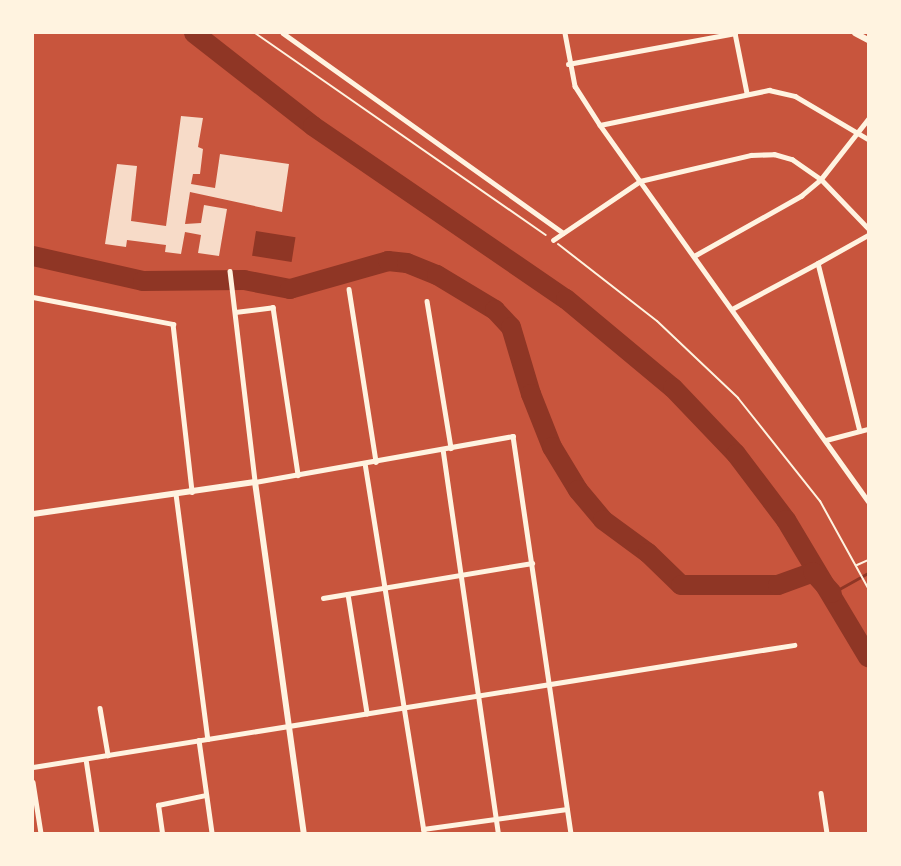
<!DOCTYPE html>
<style>
body{margin:0}
#map{position:relative;width:901px;height:866px;overflow:hidden;background:#c8553d;font-family:Jost,sans-serif}
div>[style]{position:absolute}
[style*='--x']{left:calc(var(--x)*1px);top:calc(var(--y)*1px);width:calc(var(--w)*1px);rotate:calc(var(--a)*1deg)}
.water>*{inset:0;background:#8f3625;transform-origin:0 0}
.stream>*{height:3px;margin:-1.5px;padding:0 1.5px;transform-origin:1.5px;border-radius:1.5px;background:#8f3625}
.river>*{height:20px;margin:-10px;padding:0 10px;transform-origin:10px;border-radius:10px;background:#8f3625}
.building>*{inset:0;background:#f7dbc8}
.path>*{height:2px;margin:-1px;padding:0 1px;transform-origin:1px;border-radius:1px;background:#fff3e0}
.minor>*{height:4.5px;margin:-2.25px;padding:0 2.25px;transform-origin:2.25px;border-radius:2.25px;background:#fff3e0}
.tertiary>*{height:6px;margin:-3px;padding:0 3px;transform-origin:3px;border-radius:3px;background:#fff3e0}
span{translate:-50% -50%;white-space:nowrap;text-align:center;line-height:1.15;-webkit-text-stroke:6px #fff3e0;paint-order:stroke}
.frame{position:absolute;inset:0;border:34px solid #fff3e0;pointer-events:none}
</style>
<div id="map">
<div class="water">
<i style="left:256px;top:231px;width:40px;height:25px;rotate:9deg"></i>
</div>
<div class="stream">
<i style="--x:832;--y:593;--w:41;--a:-29.1"></i>
</div>
<div class="river">
<i style="--x:194;--y:33;--w:151;--a:38"></i>
<i style="--x:313;--y:126;--w:306;--a:34.4"></i>
<i style="--x:566;--y:299;--w:139;--a:39.8"></i>
<i style="--x:673;--y:388;--w:91;--a:46.3"></i>
<i style="--x:736;--y:454;--w:83;--a:52.9"></i>
<i style="--x:786;--y:520;--w:160;--a:59.1"></i>
<i style="--x:33;--y:256;--w:113;--a:12.8"></i>
<i style="--x:143;--y:281;--w:101;--a:-0.6"></i>
<i style="--x:244;--y:280;--w:47;--a:11.1"></i>
<i style="--x:290;--y:289;--w:102;--a:-15.9"></i>
<i style="--x:388;--y:261;--w:19;--a:6"></i>
<i style="--x:407;--y:263;--w:32;--a:22"></i>
<i style="--x:437;--y:275;--w:68;--a:31.1"></i>
<i style="--x:495;--y:310;--w:23;--a:47"></i>
<i style="--x:511;--y:327;--w:70;--a:73.4"></i>
<i style="--x:531;--y:394;--w:57;--a:68.4"></i>
<i style="--x:552;--y:447;--w:50;--a:58.8"></i>
<i style="--x:578;--y:490;--w:39;--a:50"></i>
<i style="--x:603;--y:520;--w:56;--a:36.3"></i>
<i style="--x:648;--y:553;--w:46;--a:44.1"></i>
<i style="--x:681;--y:585;--w:97;--a:0"></i>
<i style="--x:778;--y:585;--w:37;--a:-20"></i>
<i style="--x:813;--y:572;--w:28;--a:48"></i>
</div>
<div class="building">
<i style="clip-path:polygon(181px 116px,203px 118px,198px 147px,203px 149px,200px 174px,193px 174px,191px 184px,215px 188px,220px 154px,289px 164px,282px 212px,190px 192px,185px 224px,201px 223px,204px 205px,227px 209px,219px 256px,198px 253px,201px 235px,185px 232px,181px 254px,165px 252px,166px 245px,127px 240px,126px 247px,105px 244px,117px 164px,137px 166px,131px 221px,166px 226px)"></i>
</div>
<div class="path">
<i style="--x:255;--y:33;--w:354;--a:34.8"></i>
<i style="--x:558;--y:244;--w:125;--a:37.9"></i>
<i style="--x:657;--y:321;--w:112;--a:43.5"></i>
<i style="--x:738;--y:398;--w:132;--a:51.5"></i>
<i style="--x:820;--y:501;--w:99;--a:61.1"></i>
<i style="--x:857;--y:565;--w:12;--a:-24"></i>
</div>
<div class="minor">
<i style="--x:283;--y:33;--w:344;--a:35.5"></i>
<i style="--x:565;--y:33;--w:54;--a:79.3"></i>
<i style="--x:575;--y:86;--w:46;--a:57.3"></i>
<i style="--x:600;--y:125;--w:462;--a:54.5"></i>
<i style="--x:568;--y:64;--w:170;--a:-10.5"></i>
<i style="--x:735;--y:33;--w:61;--a:78.7"></i>
<i style="--x:600;--y:125;--w:173;--a:-11.7"></i>
<i style="--x:769;--y:90;--w:27;--a:13"></i>
<i style="--x:795;--y:96;--w:85;--a:30.5"></i>
<i style="--x:553;--y:240;--w:105;--a:-34.1"></i>
<i style="--x:640;--y:181;--w:114;--a:-13.2"></i>
<i style="--x:751;--y:155;--w:23;--a:-2"></i>
<i style="--x:774;--y:154;--w:19;--a:16"></i>
<i style="--x:792;--y:159;--w:35;--a:35"></i>
<i style="--x:821;--y:179;--w:68;--a:46.2"></i>
<i style="--x:694;--y:256;--w:123;--a:-29.3"></i>
<i style="--x:801;--y:196;--w:26;--a:-40"></i>
<i style="--x:821;--y:179;--w:76;--a:-51.9"></i>
<i style="--x:818;--y:263;--w:57;--a:-29.2"></i>
<i style="--x:230;--y:271;--w:212;--a:83.2"></i>
<i style="--x:255;--y:482;--w:262;--a:-10.1"></i>
<i style="--x:513;--y:436;--w:401;--a:81.7"></i>
<i style="--x:349;--y:289;--w:175;--a:81.1"></i>
<i style="--x:33;--y:297;--w:143;--a:10.9"></i>
<i style="--x:173;--y:324;--w:169;--a:83.5"></i>
<i style="--x:427;--y:301;--w:149;--a:80.7"></i>
<i style="--x:732;--y:309;--w:98;--a:-28.1"></i>
<i style="--x:818;--y:263;--w:173;--a:76"></i>
<i style="--x:235;--y:312;--w:38;--a:-7"></i>
<i style="--x:273;--y:307;--w:170;--a:81.5"></i>
<i style="--x:826;--y:440;--w:43;--a:-14.7"></i>
<i style="--x:443;--y:449;--w:388;--a:81.8"></i>
<i style="--x:365;--y:463;--w:375;--a:80.9"></i>
<i style="--x:176;--y:494;--w:247;--a:82.6"></i>
<i style="--x:348;--y:594;--w:121;--a:80.9"></i>
<i style="--x:323;--y:598;--w:212;--a:-9.5"></i>
<i style="--x:100;--y:708;--w:48;--a:80.3"></i>
<i style="--x:199;--y:740;--w:94;--a:82"></i>
<i style="--x:86;--y:759;--w:75;--a:81.5"></i>
<i style="--x:33;--y:767;--w:771;--a:-9.11"></i>
<i style="--x:33;--y:782;--w:52;--a:81.1"></i>
<i style="--x:821;--y:793;--w:40;--a:81.5"></i>
<i style="--x:423;--y:829;--w:145;--a:-7.9"></i>
<i style="--x:162;--y:833;--w:28;--a:-98"></i>
<i style="--x:158;--y:805;--w:49;--a:-11.8"></i>
</div>
<div class="tertiary">
<i style="--x:855;--y:33;--w:15;--a:28"></i>
<i style="--x:33;--y:514;--w:224;--a:-8.2"></i>
<i style="--x:255;--y:482;--w:354;--a:82.1"></i>
</div>
<div class="frame"></div>
</div>
